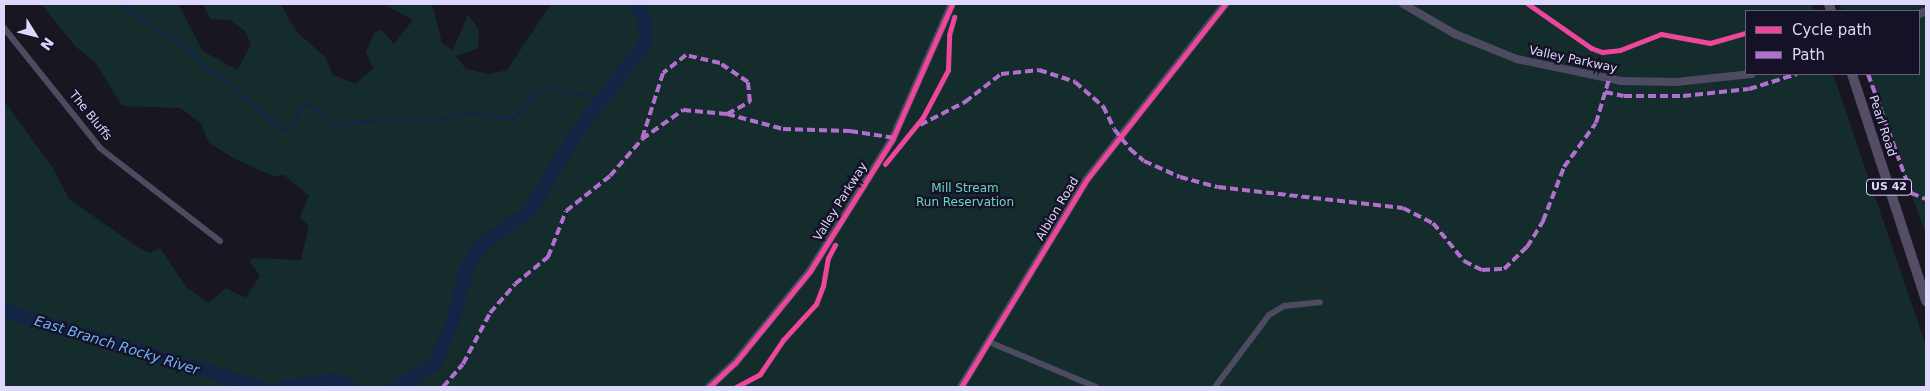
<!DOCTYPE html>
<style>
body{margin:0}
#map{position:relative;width:1930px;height:391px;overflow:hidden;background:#181621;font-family:"DejaVu Sans",sans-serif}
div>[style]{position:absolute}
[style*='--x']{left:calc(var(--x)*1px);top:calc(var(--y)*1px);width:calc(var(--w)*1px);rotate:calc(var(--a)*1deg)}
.green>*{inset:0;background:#152c2d}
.stream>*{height:2.5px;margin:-1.25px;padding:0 1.25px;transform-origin:1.25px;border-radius:1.25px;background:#132545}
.river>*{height:14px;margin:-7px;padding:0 7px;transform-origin:7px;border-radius:7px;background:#132545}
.minor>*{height:6px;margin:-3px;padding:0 3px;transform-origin:3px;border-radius:3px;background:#4d4b61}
.tertiary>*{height:8px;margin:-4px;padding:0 4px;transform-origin:4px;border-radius:4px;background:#4d4b61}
.primary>*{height:10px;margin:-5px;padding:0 5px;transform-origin:5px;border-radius:5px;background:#554c65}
.quiet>*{height:4px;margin-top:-2px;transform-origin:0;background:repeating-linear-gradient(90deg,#b36fd0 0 8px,transparent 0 12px)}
.cycleway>*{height:5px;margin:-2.5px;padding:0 2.5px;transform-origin:2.5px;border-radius:2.5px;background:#ed469a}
span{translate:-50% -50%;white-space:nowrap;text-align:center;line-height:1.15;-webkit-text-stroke:4.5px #151126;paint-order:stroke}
.shield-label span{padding:1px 4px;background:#151126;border:1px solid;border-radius:4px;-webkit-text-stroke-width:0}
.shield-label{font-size:11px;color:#ddd8fc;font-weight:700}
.street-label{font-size:12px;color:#ddd8fc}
.park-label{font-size:12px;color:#69d8be}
.water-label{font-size:14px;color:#6eb4f5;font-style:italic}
.frame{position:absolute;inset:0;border:5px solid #ddd8fc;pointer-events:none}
.legend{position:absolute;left:1745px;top:10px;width:175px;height:65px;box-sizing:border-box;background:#151126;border:1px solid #65617c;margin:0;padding:6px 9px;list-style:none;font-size:15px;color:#ddd8fc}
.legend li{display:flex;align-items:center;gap:10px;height:25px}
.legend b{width:25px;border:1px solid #65617c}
.north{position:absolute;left:10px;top:10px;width:50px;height:50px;-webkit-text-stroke:4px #151126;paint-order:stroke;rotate:126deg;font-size:14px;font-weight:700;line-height:20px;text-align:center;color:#ddd8fc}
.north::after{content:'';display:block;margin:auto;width:18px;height:22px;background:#ddd8fc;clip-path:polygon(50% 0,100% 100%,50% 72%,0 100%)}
</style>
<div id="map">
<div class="green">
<i style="clip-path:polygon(41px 4px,178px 4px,203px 51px,237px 70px,251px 45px,245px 31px,230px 20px,210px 19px,203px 4px,281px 4px,296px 31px,325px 57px,333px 75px,356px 84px,373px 68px,366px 52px,374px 33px,381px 30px,394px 44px,413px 20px,383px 4px,432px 4px,442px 43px,453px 50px,467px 17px,466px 13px,479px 29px,478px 48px,456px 56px,466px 69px,489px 74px,507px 70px,551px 4px,1812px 4px,1814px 11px,1746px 11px,1746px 74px,1833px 74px,1926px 346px,1926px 387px,4px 387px,4px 101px,53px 168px,69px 199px,136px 246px,150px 253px,160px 248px,186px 287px,209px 303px,226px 288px,246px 298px,260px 275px,249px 261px,255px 258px,301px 260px,309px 226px,300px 217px,309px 196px,284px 175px,273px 176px,235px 159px,209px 143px,201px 123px,180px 108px,122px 106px,96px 63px,76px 47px)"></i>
<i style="clip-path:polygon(1839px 4px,1926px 4px,1926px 234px,1866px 74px,1919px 74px,1919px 11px,1842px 11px)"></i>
</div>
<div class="stream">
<i style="--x:121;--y:4;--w:86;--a:34.1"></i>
<i style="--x:192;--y:52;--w:23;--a:49"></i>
<i style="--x:207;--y:69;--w:18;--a:27"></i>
<i style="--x:223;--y:77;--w:69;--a:42.7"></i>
<i style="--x:274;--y:124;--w:15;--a:23"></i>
<i style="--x:288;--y:130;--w:32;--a:-58"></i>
<i style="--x:305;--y:103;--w:14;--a:25"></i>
<i style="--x:318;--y:109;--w:22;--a:47"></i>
<i style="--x:333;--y:125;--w:45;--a:-6.3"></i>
<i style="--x:378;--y:120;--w:57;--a:0"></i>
<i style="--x:435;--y:120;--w:32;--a:-14"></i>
<i style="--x:466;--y:112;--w:47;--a:7.3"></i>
<i style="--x:513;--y:118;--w:38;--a:-47"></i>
<i style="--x:539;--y:90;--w:23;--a:0"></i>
<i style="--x:562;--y:90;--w:41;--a:12.7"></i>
</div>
<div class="river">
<i style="--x:4;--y:311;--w:267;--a:16.5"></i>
<i style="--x:284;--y:387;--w:49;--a:-7"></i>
<i style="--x:333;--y:381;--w:19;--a:18"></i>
<i style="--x:398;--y:387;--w:45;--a:-32.3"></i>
<i style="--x:436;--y:363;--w:49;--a:-68.6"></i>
<i style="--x:454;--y:317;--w:53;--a:-75.7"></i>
<i style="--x:467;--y:266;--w:28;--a:-55"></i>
<i style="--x:483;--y:243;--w:57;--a:-34.2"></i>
<i style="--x:530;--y:211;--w:87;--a:-59.6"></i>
<i style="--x:574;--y:136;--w:118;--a:-52.5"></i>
<i style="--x:646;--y:42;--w:21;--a:-93"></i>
<i style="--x:645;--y:21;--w:18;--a:-112"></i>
</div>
<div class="minor">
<i style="--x:4;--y:28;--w:154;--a:51.3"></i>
<i style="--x:100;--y:148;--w:152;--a:37.8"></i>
<i style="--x:989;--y:342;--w:116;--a:22.8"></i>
<i style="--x:1215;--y:387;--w:90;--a:-53.1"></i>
<i style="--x:1269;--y:315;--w:17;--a:-31"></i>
<i style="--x:1284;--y:306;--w:36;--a:-6"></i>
</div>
<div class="tertiary">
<i style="--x:1403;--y:4;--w:60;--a:30"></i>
<i style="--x:1455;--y:34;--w:67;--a:22"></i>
<i style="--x:1517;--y:59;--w:106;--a:11.9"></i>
<i style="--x:1621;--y:81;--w:55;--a:1"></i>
<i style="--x:1676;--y:82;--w:76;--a:-6"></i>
<i style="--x:1919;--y:14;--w:8;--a:-23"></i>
<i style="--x:709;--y:387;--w:35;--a:-43"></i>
<i style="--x:735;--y:363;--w:119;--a:-50.8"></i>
<i style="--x:810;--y:271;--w:155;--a:-58"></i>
<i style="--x:892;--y:140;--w:149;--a:-66.2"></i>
<i style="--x:961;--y:387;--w:243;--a:-58.8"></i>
<i style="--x:1087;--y:179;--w:223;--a:-51.7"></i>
</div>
<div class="primary">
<i style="--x:1829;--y:4;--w:7;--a:74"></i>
<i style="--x:1852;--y:74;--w:239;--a:71.9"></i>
</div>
<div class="quiet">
<i style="--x:1868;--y:74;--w:127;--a:70.1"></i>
<i style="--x:1911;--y:193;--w:16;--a:22"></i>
<i style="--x:1605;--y:92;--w:19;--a:12"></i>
<i style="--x:1624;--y:96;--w:59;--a:0"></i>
<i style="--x:1683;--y:96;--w:66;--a:-6.1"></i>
<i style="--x:1749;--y:89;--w:50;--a:-17.4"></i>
<i style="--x:727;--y:114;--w:58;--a:15"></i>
<i style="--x:783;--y:129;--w:67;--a:1.7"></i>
<i style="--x:850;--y:131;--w:47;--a:8.7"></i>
<i style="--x:920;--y:125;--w:51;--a:-27.1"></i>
<i style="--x:965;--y:102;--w:46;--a:-37.9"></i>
<i style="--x:1001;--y:74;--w:38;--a:-6"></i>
<i style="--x:1039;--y:70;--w:38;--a:18"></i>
<i style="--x:1075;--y:82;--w:37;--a:41"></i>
<i style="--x:1103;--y:106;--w:25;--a:64"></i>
<i style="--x:1114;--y:129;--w:26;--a:51"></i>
<i style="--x:1130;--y:149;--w:18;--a:41"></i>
<i style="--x:1144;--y:161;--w:39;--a:24"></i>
<i style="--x:1180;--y:177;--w:39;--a:15"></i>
<i style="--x:1218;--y:187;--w:186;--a:6.5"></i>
<i style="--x:1403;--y:208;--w:34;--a:27"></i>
<i style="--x:1433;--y:223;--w:49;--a:50.8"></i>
<i style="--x:1464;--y:261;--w:20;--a:27"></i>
<i style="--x:1482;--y:270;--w:22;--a:-3"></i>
<i style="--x:1504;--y:269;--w:32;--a:-44"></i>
<i style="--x:1527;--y:247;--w:31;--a:-58"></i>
<i style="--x:1543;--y:221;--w:58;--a:-68.7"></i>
<i style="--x:1564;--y:167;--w:54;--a:-54"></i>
<i style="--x:1596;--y:123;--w:46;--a:-73.5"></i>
<i style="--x:443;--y:387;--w:30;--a:-49"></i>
<i style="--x:463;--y:364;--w:58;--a:-62.1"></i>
<i style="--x:490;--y:313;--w:38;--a:-49"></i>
<i style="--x:515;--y:284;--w:43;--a:-39.3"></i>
<i style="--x:548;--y:257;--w:49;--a:-68.6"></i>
<i style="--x:566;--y:211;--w:56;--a:-38.5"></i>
<i style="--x:610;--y:176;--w:49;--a:-49.1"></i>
<i style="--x:642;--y:139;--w:50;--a:-35.3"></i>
<i style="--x:683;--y:110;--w:44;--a:5.2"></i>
<i style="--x:727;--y:114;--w:26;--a:-28"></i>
<i style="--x:750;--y:102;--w:20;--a:-96"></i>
<i style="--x:748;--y:82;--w:34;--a:-146"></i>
<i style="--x:720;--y:63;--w:35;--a:-167"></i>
<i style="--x:686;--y:55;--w:29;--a:142"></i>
<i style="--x:663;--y:73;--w:69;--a:107.7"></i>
</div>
<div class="cycleway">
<i style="--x:1528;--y:4;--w:77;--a:34.9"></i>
<i style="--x:1591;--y:48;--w:12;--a:20"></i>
<i style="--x:1602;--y:52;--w:18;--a:-6"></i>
<i style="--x:1620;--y:50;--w:44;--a:-21.3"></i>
<i style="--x:1661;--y:34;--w:50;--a:10.4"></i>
<i style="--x:1710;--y:43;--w:37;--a:-16"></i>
<i style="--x:885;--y:164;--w:60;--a:-51"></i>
<i style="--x:923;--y:117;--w:53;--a:-62"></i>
<i style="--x:948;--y:70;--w:35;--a:-88"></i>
<i style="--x:949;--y:35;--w:19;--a:-74"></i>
<i style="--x:709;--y:387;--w:35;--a:-43"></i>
<i style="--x:735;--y:363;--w:119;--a:-50.8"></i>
<i style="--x:810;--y:271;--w:155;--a:-58"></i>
<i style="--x:892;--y:140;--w:149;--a:-66.2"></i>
<i style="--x:736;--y:387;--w:27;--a:-28"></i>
<i style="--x:760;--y:374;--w:41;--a:-55.9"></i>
<i style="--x:783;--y:340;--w:49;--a:-47.5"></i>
<i style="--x:816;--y:304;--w:19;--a:-69"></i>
<i style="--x:823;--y:286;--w:28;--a:-80"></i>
<i style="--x:828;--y:258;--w:15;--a:-62"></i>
<i style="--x:961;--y:387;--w:243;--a:-58.8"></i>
<i style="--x:1087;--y:179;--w:223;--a:-51.7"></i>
</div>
<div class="shield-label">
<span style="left:1889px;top:187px">US 42</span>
</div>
<div class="street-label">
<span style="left:1573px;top:60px;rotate:12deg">Valley Parkway</span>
<span style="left:90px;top:116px;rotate:51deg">The Bluffs</span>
<span style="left:1882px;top:126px;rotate:72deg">Pearl Road</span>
<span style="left:841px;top:202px;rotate:-58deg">Valley Parkway</span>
<span style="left:1058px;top:209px;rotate:-59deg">Albion Road</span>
</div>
<div class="park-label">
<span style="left:965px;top:196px">Mill Stream<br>Run Reservation</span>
</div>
<div class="water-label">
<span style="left:117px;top:345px;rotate:17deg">East Branch Rocky River</span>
</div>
<div class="frame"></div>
<ul class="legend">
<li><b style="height:6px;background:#ed469a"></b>Cycle path</li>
<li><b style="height:6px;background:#b36fd0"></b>Path</li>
</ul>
<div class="north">N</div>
</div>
